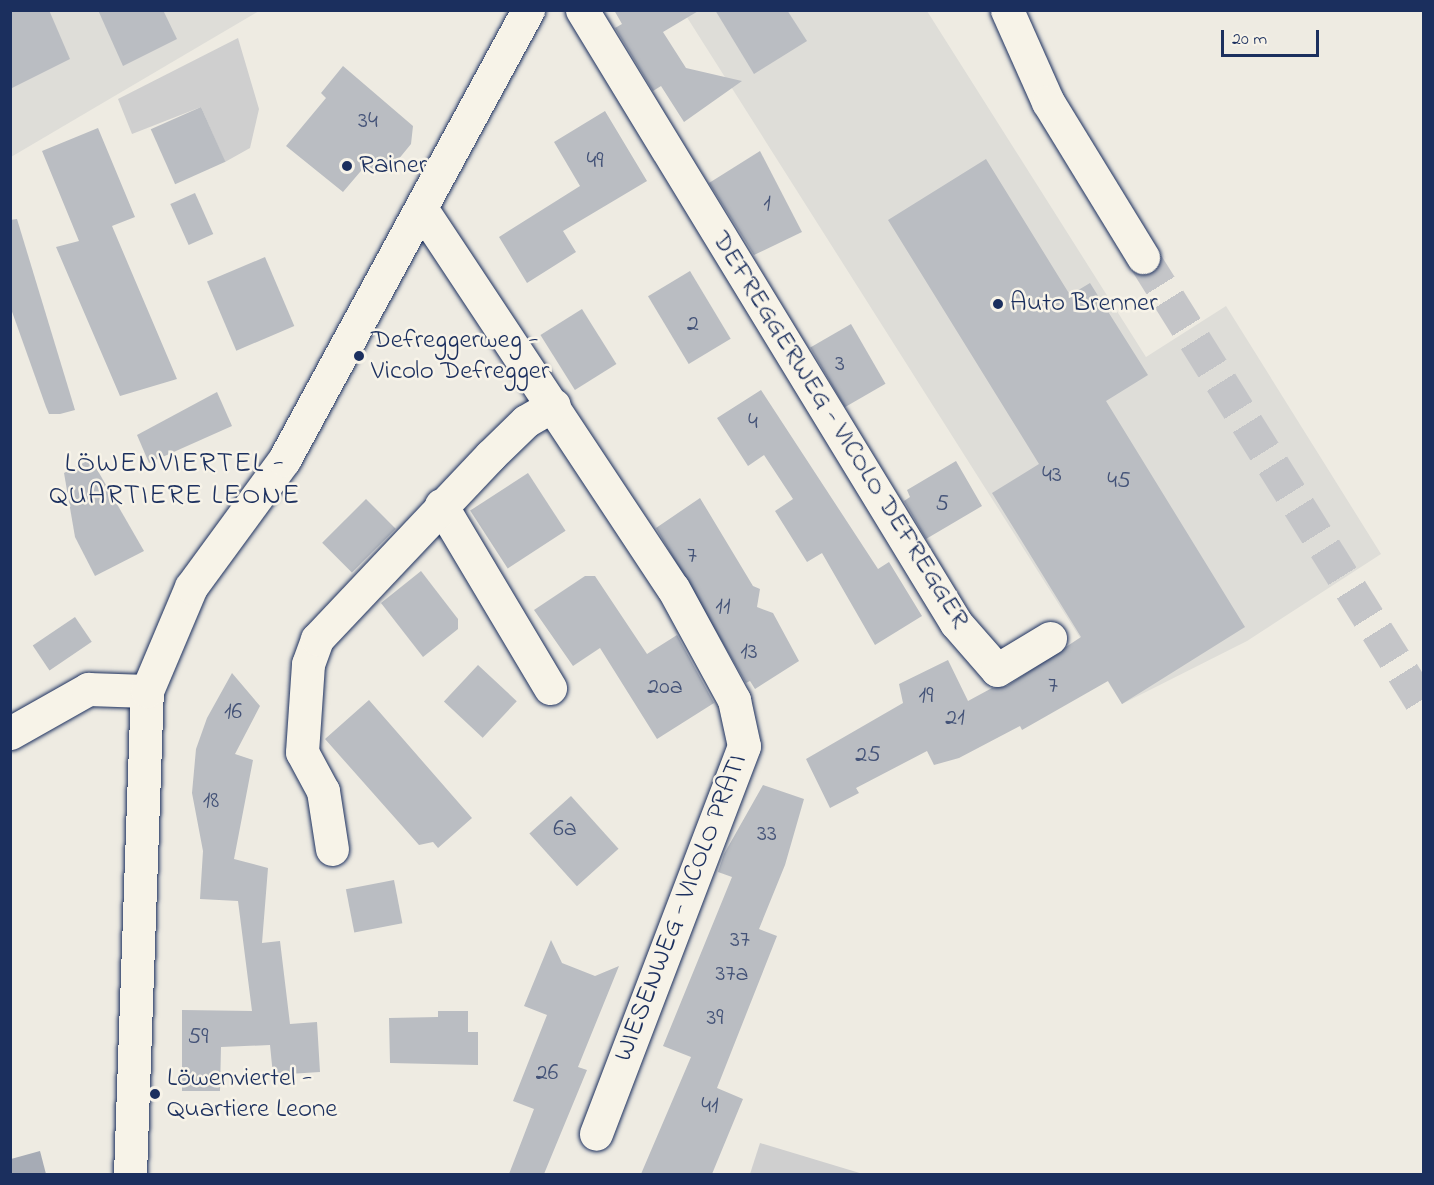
<!DOCTYPE html>
<meta charset="utf-8">
<style>
body{margin:0}
#map{position:relative;width:1434px;height:1185px;overflow:hidden;background:#eeebe2;font-family:"Indie Flower",sans-serif}
div>[style]{position:absolute}
[style*='--x']{left:calc(var(--x)*1px);top:calc(var(--y)*1px);width:calc(var(--w)*1px);rotate:calc(var(--a)*1deg)}
.built>*{inset:0;background:#deddd8}
.green>*{inset:0;background:#cfcfcf}
.water>*{inset:0;background:#a6abb5}
.building>*{inset:0;background:#babdc2;transform-origin:0 0}
.secondary-tunnel>*{height:33px;margin-top:-16.5px;transform-origin:0;background:repeating-linear-gradient(90deg,#c4c5c8 0 33px,transparent 0 49px)}
.roads{filter:drop-shadow(0 0 2px #1b2f5e) drop-shadow(0 0 2px #1b2f5e)}
.street>*{height:33px;margin:-16.5px;padding:0 16.5px;transform-origin:16.5px;border-radius:16.5px;background:#f7f3e8}
.secondary>*{height:33px;margin:-16.5px;padding:0 16.5px;transform-origin:16.5px;border-radius:16.5px;background:#f7f3e8}
.dots>*{width:16px;height:16px;translate:-50% -50%;box-sizing:border-box;border:3px solid #f7f3e8;border-radius:50%}
span{translate:-50% -50%;white-space:nowrap;text-align:center;line-height:1.15;-webkit-text-stroke:5px #f7f3e8;paint-order:stroke}
.number-label{font-size:24px;color:#435277}
.number-label span{-webkit-text-stroke-width:0}
.poi-label{font-size:27px;color:#1b2f5e}
.left{translate:0 -50%;text-align:left}
.street-label{font-size:27px;color:#1b2f5e}
.neighbourhood-label{font-size:28px;color:#1b2f5e;letter-spacing:1.5px}
.frame{position:absolute;inset:0;border:12px solid #1b2f5e;pointer-events:none}
.scale{position:absolute;left:1221px;top:30px;width:98px;height:27px;box-sizing:border-box;border:3px solid #1b2f5e;border-top:0;padding-left:8px;font-size:18px;line-height:21px;white-space:nowrap;color:#1b2f5e;-webkit-text-stroke:4px #f7f3e8;paint-order:stroke}
</style>
<div id="map">
<div class="built">
<i style="clip-path:polygon(11px 10px,259px 11px,11px 157px)"></i>
<i style="clip-path:polygon(683px 11px,927px 11px,1146px 357px,1226px 306px,1381px 554px,1247px 641px,1122px 704px)"></i>
</div>
<div class="green">
<i style="clip-path:polygon(238px 38px,259px 109px,250px 148px,225px 162px,201px 107px,132px 134px,118px 99px)"></i>
<i style="clip-path:polygon(760px 1143px,863px 1174px,750px 1174px)"></i>
</div>
<div class="water">
<i style="clip-path:polygon(40px 1151px,46px 1174px,11px 1174px,11px 1159px)"></i>
</div>
<div class="building">
<i style="clip-path:polygon(10px 10px,49px 10px,70px 59px,10px 89px)"></i>
<i style="clip-path:polygon(98px 10px,163px 10px,177px 39px,123px 66px)"></i>
<i style="clip-path:polygon(614px 10px,700px 10px,663px 32px,686px 68px,742px 81px,684px 122px,661px 86px,653px 91px,615px 28px,622px 24px)"></i>
<i style="clip-path:polygon(715px 10px,787px 10px,807px 41px,754px 74px)"></i>
<i style="clip-path:polygon(343px 66px,413px 126px,411px 144px,393px 166px,376px 172px,366px 165px,343px 192px,286px 146px,326px 98px,321px 93px)"></i>
<i style="left:201px;top:107px;width:60px;height:55px;rotate:66deg"></i>
<i style="clip-path:polygon(605px 111px,647px 181px,563px 231px,576px 252px,527px 283px,499px 237px,580px 186px,554px 142px)"></i>
<i style="clip-path:polygon(98px 128px,135px 217px,112px 226px,177px 379px,120px 396px,56px 247px,79px 241px,42px 151px)"></i>
<i style="clip-path:polygon(760px 151px,802px 232px,754px 255px,709px 183px)"></i>
<i style="clip-path:polygon(986px 159px,1070px 295px,1090px 283px,1148px 375px,1106px 401px,1245px 627px,1122px 704px,1108px 681px,1022px 730px,1020px 726px,959px 758px,934px 765px,927px 751px,856px 788px,859px 793px,830px 808px,806px 759px,903px 703px,899px 684px,948px 660px,968px 701px,992px 688px,1007px 686px,1081px 637px,992px 493px,1039px 464px,888px 220px)"></i>
<i style="left:195px;top:193px;width:45px;height:27px;rotate:66deg"></i>
<i style="clip-path:polygon(17px 219px,75px 410px,60px 414px,49px 414px,46px 407px,10px 306px,10px 220px)"></i>
<i style="left:265px;top:257px;width:75px;height:63px;rotate:67deg"></i>
<i style="left:690px;top:271px;width:79px;height:49px;rotate:59deg"></i>
<i style="left:582px;top:309px;width:65px;height:49px;rotate:58deg"></i>
<i style="left:851px;top:324px;width:69px;height:47px;rotate:60deg"></i>
<i style="clip-path:polygon(761px 390px,878px 569px,889px 562px,922px 616px,875px 645px,822px 553px,807px 562px,775px 511px,793px 499px,764px 455px,748px 466px,717px 418px)"></i>
<i style="clip-path:polygon(217px 392px,232px 426px,149px 463px,137px 435px)"></i>
<i style="clip-path:polygon(91px 459px,144px 551px,95px 576px,75px 537px,64px 473px)"></i>
<i style="clip-path:polygon(956px 461px,982px 506px,926px 539px,904px 501px,910px 497px,907px 490px)"></i>
<i style="left:528px;top:473px;width:69px;height:69px;rotate:57deg"></i>
<i style="clip-path:polygon(700px 498px,753px 586px,760px 589px,757px 607px,773px 613px,799px 661px,755px 689px,750px 681px,746px 683px,656px 528px)"></i>
<i style="left:366px;top:499px;width:42px;height:62px;rotate:45deg"></i>
<i style="clip-path:polygon(421px 571px,458px 619px,458px 629px,423px 657px,381px 603px)"></i>
<i style="clip-path:polygon(585px 576px,595px 576px,647px 654px,677px 635px,714px 703px,657px 739px,600px 648px,573px 666px,534px 610px)"></i>
<i style="left:75px;top:617px;width:30px;height:51px;rotate:56deg"></i>
<i style="left:478px;top:665px;width:53px;height:50px;rotate:43deg"></i>
<i style="clip-path:polygon(232px 673px,260px 706px,235px 754px,253px 760px,234px 859px,268px 868px,262px 943px,280px 941px,290px 1024px,317px 1022px,320px 1072px,273px 1075px,270px 1045px,221px 1047px,220px 1091px,182px 1091px,182px 1010px,252px 1011px,238px 901px,200px 899px,203px 851px,192px 793px,196px 749px,207px 718px)"></i>
<i style="clip-path:polygon(369px 700px,472px 818px,438px 848px,433px 842px,419px 845px,325px 739px)"></i>
<i style="clip-path:polygon(763px 785px,804px 799px,785px 865px,759px 929px,777px 936px,717px 1088px,743px 1099px,712px 1174px,641px 1174px,691px 1057px,663px 1046px,732px 877px,718px 872px,724px 854px)"></i>
<i style="left:571px;top:796px;width:71px;height:56px;rotate:48deg"></i>
<i style="left:394px;top:880px;width:44px;height:49px;rotate:79deg"></i>
<i style="clip-path:polygon(551px 940px,562px 963px,595px 976px,619px 966px,578px 1067px,587px 1070px,544px 1174px,509px 1174px,534px 1109px,513px 1101px,547px 1015px,524px 1006px)"></i>
<i style="clip-path:polygon(438px 1011px,468px 1011px,468px 1032px,478px 1032px,478px 1065px,390px 1063px,389px 1018px,438px 1017px)"></i>
</div>
<div class="secondary-tunnel">
<i style="--x:1143;--y:257;--w:530;--a:57.96"></i>
</div>
<div class="roads">
<div class="street">
<i style="--x:582;--y:10;--w:718;--a:58.61"></i>
<i style="--x:956;--y:623;--w:62;--a:48.9"></i>
<i style="--x:997;--y:670;--w:62;--a:-31.1"></i>
<i style="--x:423;--y:211;--w:452;--a:56.5"></i>
<i style="--x:673;--y:588;--w:128;--a:61.4"></i>
<i style="--x:734;--y:700;--w:47;--a:77.7"></i>
<i style="--x:744;--y:746;--w:415;--a:110.9"></i>
<i style="--x:441;--y:505;--w:213;--a:59.2"></i>
<i style="--x:332;--y:849;--w:59;--a:-98.8"></i>
<i style="--x:323;--y:791;--w:44;--a:-118.3"></i>
<i style="--x:302;--y:752;--w:88;--a:-86.1"></i>
<i style="--x:308;--y:664;--w:27;--a:-70"></i>
<i style="--x:317;--y:639;--w:252;--a:-46.6"></i>
<i style="--x:490;--y:456;--w:50;--a:-44.2"></i>
<i style="--x:526;--y:421;--w:32;--a:-30"></i>
</div>
<div class="secondary">
<i style="--x:1007;--y:10;--w:101;--a:66"></i>
<i style="--x:1048;--y:102;--w:182;--a:58.5"></i>
<i style="--x:10;--y:733;--w:90;--a:-29.4"></i>
<i style="--x:88;--y:689;--w:59;--a:1.9"></i>
<i style="--x:130;--y:1174;--w:483;--a:-88"></i>
<i style="--x:147;--y:691;--w:113;--a:-67.1"></i>
<i style="--x:191;--y:587;--w:157;--a:-53.8"></i>
<i style="--x:284;--y:460;--w:512;--a:-61.53"></i>
</div>
</div>
<div class="dots">
<i style="left:347px;top:166px;background:#1b2f5e"></i>
<i style="left:998px;top:304px;background:#1b2f5e"></i>
<i style="left:359px;top:356px;background:#1b2f5e"></i>
<i style="left:155px;top:1094px;background:#1b2f5e"></i>
</div>
<div class="number-label">
<span style="left:368px;top:122px">34</span>
<span style="left:595px;top:162px">49</span>
<span style="left:767px;top:205px">1</span>
<span style="left:693px;top:325px">2</span>
<span style="left:840px;top:365px">3</span>
<span style="left:753px;top:423px">4</span>
<span style="left:1052px;top:476px">43</span>
<span style="left:1119px;top:482px">45</span>
<span style="left:942px;top:505px">5</span>
<span style="left:692px;top:557px">7</span>
<span style="left:723px;top:608px">11</span>
<span style="left:749px;top:653px">13</span>
<span style="left:1053px;top:687px">7</span>
<span style="left:665px;top:688px">20a</span>
<span style="left:926px;top:697px">19</span>
<span style="left:233px;top:713px">16</span>
<span style="left:955px;top:719px">21</span>
<span style="left:868px;top:756px">25</span>
<span style="left:211px;top:802px">18</span>
<span style="left:565px;top:830px">6a</span>
<span style="left:767px;top:835px">33</span>
<span style="left:740px;top:941px">37</span>
<span style="left:732px;top:975px">37a</span>
<span style="left:715px;top:1019px">39</span>
<span style="left:198px;top:1038px">59</span>
<span style="left:547px;top:1074px">26</span>
<span style="left:710px;top:1107px">41</span>
</div>
<div class="poi-label">
<span class="left" style="left:359px;top:166px">Rainer</span>
<span class="left" style="left:1010px;top:304px">Auto Brenner</span>
<span class="left" style="left:371px;top:356px">Defreggerweg -<br>Vicolo Defregger</span>
<span class="left" style="left:167px;top:1094px">Löwenviertel -<br>Quartiere Leone</span>
</div>
<div class="street-label">
<span style="left:840px;top:430px;rotate:58deg">DEFREGGERWEG - VICOLO DEFREGGER</span>
<span style="left:681px;top:908px;rotate:-69deg">WIESENWEG - VICOLO PRATI</span>
</div>
<div class="neighbourhood-label">
<span style="left:175px;top:481px">LÖWENVIERTEL -<br>QUARTIERE LEONE</span>
</div>
<div class="frame"></div>
<div class="scale">20 m</div>
</div>
